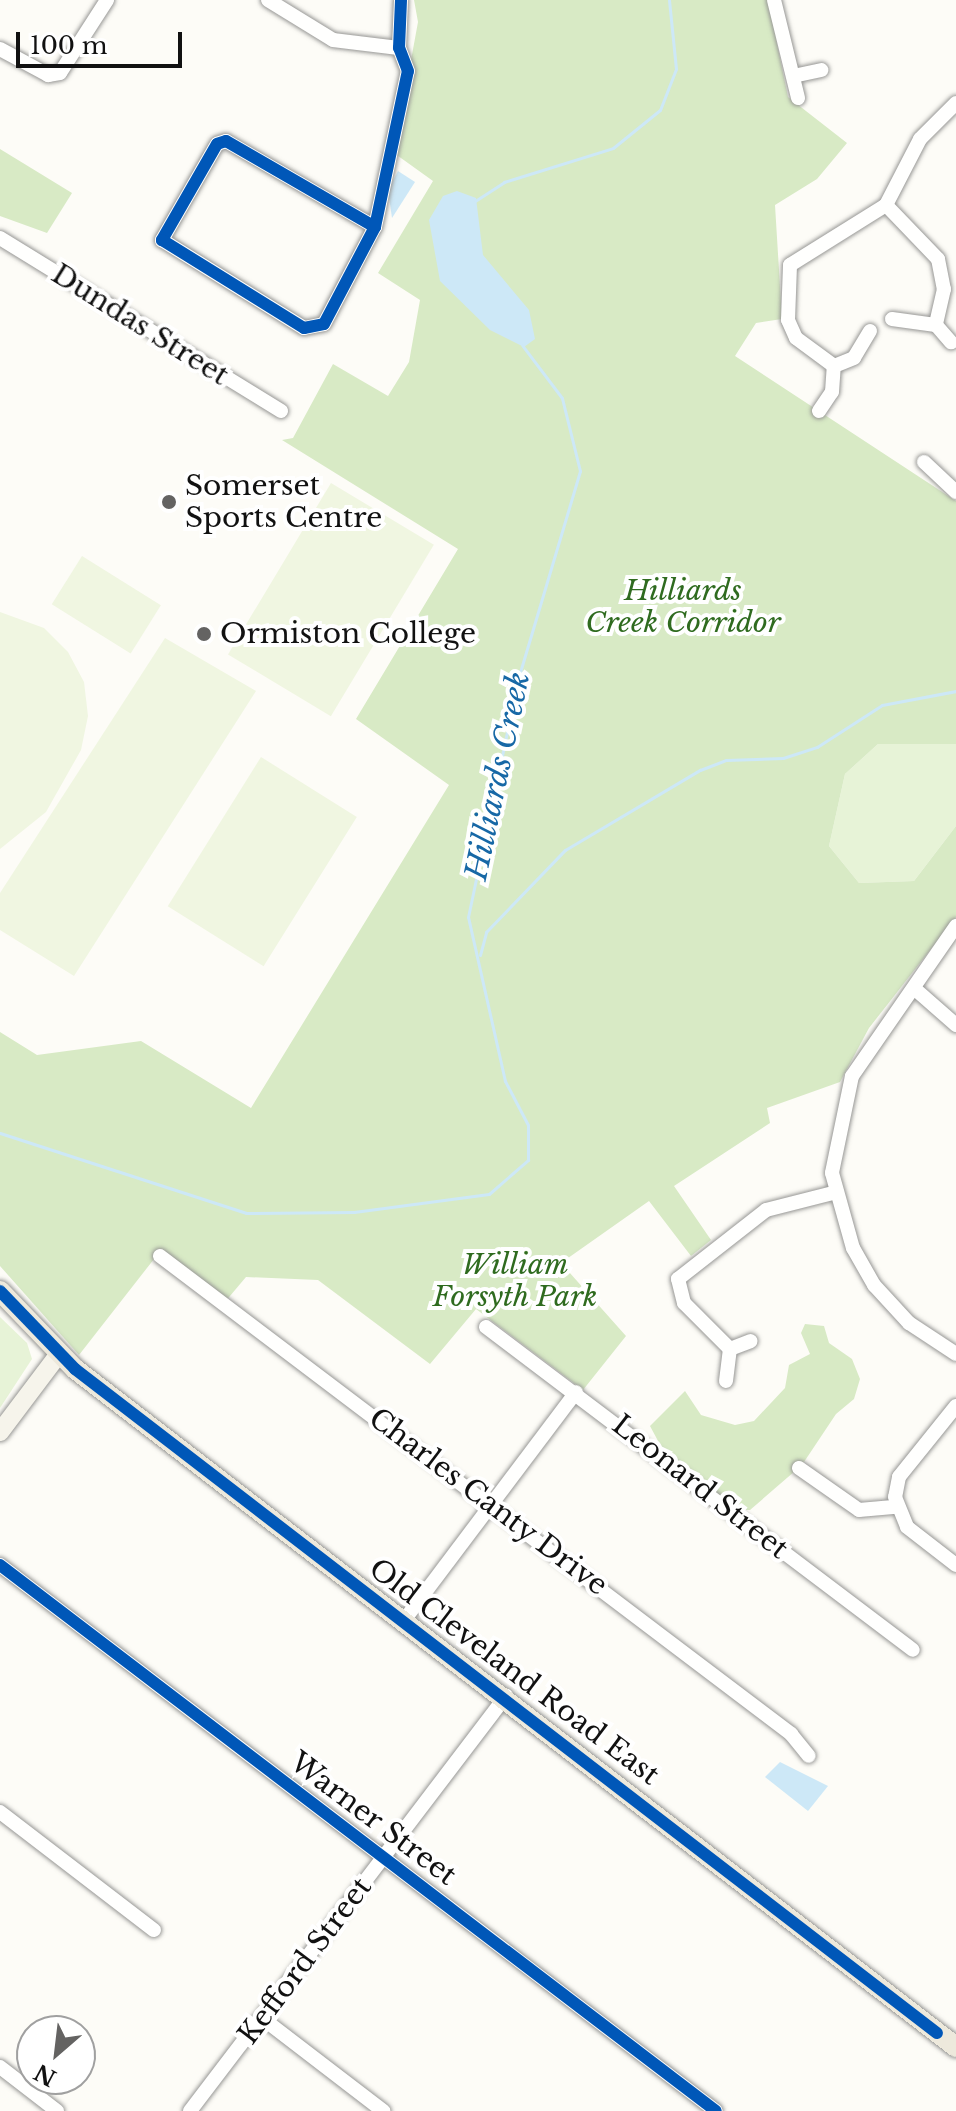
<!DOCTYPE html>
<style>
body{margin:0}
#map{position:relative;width:956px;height:2111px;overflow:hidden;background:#fdfcf7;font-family:"Libre Baskerville",serif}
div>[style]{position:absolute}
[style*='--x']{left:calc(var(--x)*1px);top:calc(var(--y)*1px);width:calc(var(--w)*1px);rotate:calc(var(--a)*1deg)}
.green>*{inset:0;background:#e7f3d7}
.forest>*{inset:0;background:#d8eac5}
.pitch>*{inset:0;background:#f0f6e1;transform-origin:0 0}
.water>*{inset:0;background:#cde8f7}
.stream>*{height:3px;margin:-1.5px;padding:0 1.5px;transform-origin:1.5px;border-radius:1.5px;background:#cde8f7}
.roads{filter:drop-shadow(0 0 2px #979795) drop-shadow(0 0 2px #979795)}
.street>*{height:14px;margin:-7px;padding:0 7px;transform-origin:7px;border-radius:7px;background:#fffffe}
.secondary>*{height:18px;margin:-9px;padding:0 9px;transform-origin:9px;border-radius:9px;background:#f6f4eb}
.primary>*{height:20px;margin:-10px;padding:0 10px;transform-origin:10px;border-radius:10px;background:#ede9dc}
.cycleway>*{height:12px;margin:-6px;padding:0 6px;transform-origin:6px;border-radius:6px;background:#0057b8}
.dots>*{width:22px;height:22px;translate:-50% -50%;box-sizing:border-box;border:4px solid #fff;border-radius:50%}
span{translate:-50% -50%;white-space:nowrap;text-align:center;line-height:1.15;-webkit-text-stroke:8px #fff;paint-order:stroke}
.street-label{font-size:28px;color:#111}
.poi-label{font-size:28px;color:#111}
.left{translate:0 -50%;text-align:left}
.park-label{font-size:28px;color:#2f6b1f;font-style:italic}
.water-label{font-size:30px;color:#1768a6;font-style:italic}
.north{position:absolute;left:16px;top:2015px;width:80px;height:80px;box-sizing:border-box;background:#fff;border:2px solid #a0a0a0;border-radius:50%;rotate:208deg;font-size:22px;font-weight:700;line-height:32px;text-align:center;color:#111}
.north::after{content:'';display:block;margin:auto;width:28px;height:36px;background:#646362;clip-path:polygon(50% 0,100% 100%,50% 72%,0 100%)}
.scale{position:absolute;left:16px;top:32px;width:166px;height:36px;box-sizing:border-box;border:4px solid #111;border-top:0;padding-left:10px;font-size:24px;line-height:28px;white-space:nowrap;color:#111;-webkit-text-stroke:6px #fff;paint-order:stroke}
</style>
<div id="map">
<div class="green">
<i style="clip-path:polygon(878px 744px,956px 744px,956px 826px,914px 881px,859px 883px,829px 846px,845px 774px)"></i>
<i style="clip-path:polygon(0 1317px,27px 1343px,32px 1359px,0 1408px)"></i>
</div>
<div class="forest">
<i style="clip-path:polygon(414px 0,768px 0,788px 97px,847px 143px,817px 179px,775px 205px,782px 319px,756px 323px,735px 356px,956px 501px,956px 744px,878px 744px,845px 774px,829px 846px,859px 883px,914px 881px,956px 826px,956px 917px,869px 1028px,840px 1082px,767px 1108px,770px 1123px,674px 1186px,711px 1240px,691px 1256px,649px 1201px,561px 1263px,626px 1336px,583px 1390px,476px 1309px,430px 1364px,318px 1280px,246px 1277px,219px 1309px,154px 1259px,79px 1355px,0 1266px,0 1032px,37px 1055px,141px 1041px,251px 1108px,449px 785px,356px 719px,458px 549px,282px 440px,293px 438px,333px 364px,388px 396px,409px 362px,420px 300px,378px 273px,433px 181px,394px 153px,418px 22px)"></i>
<i style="clip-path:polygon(0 149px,72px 193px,47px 233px,0 216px)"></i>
<i style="clip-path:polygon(805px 1324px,824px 1326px,829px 1343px,852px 1359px,860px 1379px,854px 1399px,836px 1414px,802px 1465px,750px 1510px,737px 1510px,665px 1454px,650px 1426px,685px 1391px,701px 1415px,735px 1425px,754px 1421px,785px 1388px,789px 1365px,810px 1354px,801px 1333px)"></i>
</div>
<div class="pitch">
<i style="left:331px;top:483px;width:120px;height:200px;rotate:31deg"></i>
<i style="left:82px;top:556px;width:93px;height:57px;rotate:32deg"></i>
<i style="clip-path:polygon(0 612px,44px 628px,68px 652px,84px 682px,88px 716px,81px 750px,46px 812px,0 849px)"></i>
<i style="clip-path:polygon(165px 638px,256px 691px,74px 976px,0 930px,0 893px)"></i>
<i style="left:261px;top:757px;width:113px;height:176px;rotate:32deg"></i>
</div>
<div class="water">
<i style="clip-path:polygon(398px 171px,415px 182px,392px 218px,388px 190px)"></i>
<i style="clip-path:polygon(457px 191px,476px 198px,483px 255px,529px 310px,535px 339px,524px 347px,490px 330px,440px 281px,429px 220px,443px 196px)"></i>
<i style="clip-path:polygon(780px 1762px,828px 1786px,808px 1811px,765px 1777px)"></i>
</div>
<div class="stream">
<i style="--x:475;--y:201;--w:35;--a:-33"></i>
<i style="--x:504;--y:182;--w:114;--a:-17.3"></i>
<i style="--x:613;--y:148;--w:60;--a:-39"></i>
<i style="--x:660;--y:110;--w:44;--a:-68.7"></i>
<i style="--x:676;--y:69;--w:69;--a:-95.8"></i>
<i style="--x:480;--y:955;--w:24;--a:-75"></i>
<i style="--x:486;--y:932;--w:114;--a:-46.1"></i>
<i style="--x:565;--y:850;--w:157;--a:-30.7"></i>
<i style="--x:700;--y:770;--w:28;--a:-21"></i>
<i style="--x:726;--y:760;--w:57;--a:-2"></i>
<i style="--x:783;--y:758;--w:36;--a:-18"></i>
<i style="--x:817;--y:747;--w:77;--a:-32.9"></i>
<i style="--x:882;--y:705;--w:75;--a:-10.7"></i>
<i style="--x:0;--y:1133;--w:259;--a:18"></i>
<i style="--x:246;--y:1213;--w:108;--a:-0.5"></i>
<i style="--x:354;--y:1212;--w:136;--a:-7.6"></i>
<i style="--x:489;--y:1194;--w:52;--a:-41.1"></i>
<i style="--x:528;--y:1160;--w:35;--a:-90"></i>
<i style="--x:528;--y:1125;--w:50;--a:-117.6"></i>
<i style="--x:505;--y:1081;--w:168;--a:-102.7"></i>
<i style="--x:468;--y:917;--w:243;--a:-78.1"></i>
<i style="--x:518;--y:679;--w:217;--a:-73.4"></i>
<i style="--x:580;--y:471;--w:75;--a:-103.9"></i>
<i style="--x:562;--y:398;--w:66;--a:-127"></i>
</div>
<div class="roads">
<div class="street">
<i style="--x:268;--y:0;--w:76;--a:31.6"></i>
<i style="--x:333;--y:40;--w:66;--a:6.9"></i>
<i style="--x:774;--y:0;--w:101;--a:76.2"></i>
<i style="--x:0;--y:49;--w:55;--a:28.4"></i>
<i style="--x:48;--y:75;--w:12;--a:-9"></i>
<i style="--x:60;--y:73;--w:87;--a:-57.2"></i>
<i style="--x:798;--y:75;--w:24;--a:-12"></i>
<i style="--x:886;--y:205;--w:75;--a:46.1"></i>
<i style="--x:938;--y:259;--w:31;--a:79"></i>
<i style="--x:944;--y:289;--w:37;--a:103"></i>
<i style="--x:936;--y:325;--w:23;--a:49"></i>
<i style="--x:375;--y:227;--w:172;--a:-150"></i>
<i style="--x:226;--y:141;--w:9;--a:162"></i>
<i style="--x:217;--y:144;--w:111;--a:119.8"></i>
<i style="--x:162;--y:240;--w:167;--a:31.8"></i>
<i style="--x:304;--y:328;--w:20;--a:-11"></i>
<i style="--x:324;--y:324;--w:110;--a:-62.3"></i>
<i style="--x:375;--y:227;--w:159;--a:-78.1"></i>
<i style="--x:408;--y:71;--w:25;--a:-111"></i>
<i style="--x:399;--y:48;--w:48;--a:-87.6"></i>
<i style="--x:0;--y:238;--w:330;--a:31.6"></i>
<i style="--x:892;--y:319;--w:44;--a:7.8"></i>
<i style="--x:870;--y:331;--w:31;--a:121"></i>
<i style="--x:854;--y:358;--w:22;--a:158"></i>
<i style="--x:834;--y:366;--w:47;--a:-143.6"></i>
<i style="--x:796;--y:338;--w:20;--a:-114"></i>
<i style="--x:788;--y:320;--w:55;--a:-87.9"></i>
<i style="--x:790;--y:265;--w:113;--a:-32"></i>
<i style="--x:886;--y:205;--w:74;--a:-62.7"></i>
<i style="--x:920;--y:139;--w:51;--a:-45"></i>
<i style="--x:819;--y:411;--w:23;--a:-56"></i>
<i style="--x:832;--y:392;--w:26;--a:-86"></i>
<i style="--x:924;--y:462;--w:44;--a:43.2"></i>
<i style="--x:956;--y:926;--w:183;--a:124.7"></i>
<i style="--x:852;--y:1076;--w:99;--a:101.7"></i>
<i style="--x:832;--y:1173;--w:78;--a:74.4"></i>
<i style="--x:853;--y:1248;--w:43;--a:60.4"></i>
<i style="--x:874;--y:1285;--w:52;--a:47.4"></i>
<i style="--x:909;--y:1323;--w:56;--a:33.4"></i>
<i style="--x:915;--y:989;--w:55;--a:41.3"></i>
<i style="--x:160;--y:1256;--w:792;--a:37.14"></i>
<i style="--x:791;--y:1734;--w:28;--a:51"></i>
<i style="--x:486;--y:1327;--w:535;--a:37.11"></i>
<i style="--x:730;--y:1349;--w:22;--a:-21"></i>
<i style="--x:726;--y:1381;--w:32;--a:-83"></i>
<i style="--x:730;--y:1349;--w:65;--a:-135"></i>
<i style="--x:684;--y:1303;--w:25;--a:-104"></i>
<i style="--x:678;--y:1279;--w:112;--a:-38.1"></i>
<i style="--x:766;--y:1210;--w:69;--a:-14.2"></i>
<i style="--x:956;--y:1406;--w:91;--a:128.8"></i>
<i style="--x:899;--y:1477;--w:20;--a:101"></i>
<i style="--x:895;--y:1497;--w:32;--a:68"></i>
<i style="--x:907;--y:1527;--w:62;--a:37.8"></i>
<i style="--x:799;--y:1468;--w:73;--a:35"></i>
<i style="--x:859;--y:1510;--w:37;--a:-5"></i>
<i style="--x:0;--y:1565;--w:900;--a:37.33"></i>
<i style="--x:405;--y:1619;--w:284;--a:-53"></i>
<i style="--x:0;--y:1812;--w:194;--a:37.5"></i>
<i style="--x:262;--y:2018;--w:153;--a:37.5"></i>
<i style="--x:0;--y:2067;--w:72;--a:37.7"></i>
<i style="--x:190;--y:2111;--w:522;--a:-52.71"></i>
</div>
<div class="secondary">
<i style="--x:0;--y:1432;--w:96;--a:-53"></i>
</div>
<div class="primary">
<i style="--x:0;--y:1291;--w:108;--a:46.1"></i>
<i style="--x:75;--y:1369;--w:1112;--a:37.58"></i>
</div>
</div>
<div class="cycleway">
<i style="--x:375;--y:227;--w:172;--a:-150"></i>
<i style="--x:226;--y:141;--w:9;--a:162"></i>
<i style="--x:217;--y:144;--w:111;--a:119.8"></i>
<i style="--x:162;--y:240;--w:167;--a:31.8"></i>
<i style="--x:304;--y:328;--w:20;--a:-11"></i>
<i style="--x:324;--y:324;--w:110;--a:-62.3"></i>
<i style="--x:375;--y:227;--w:159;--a:-78.1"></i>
<i style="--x:408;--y:71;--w:25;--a:-111"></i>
<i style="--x:399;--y:48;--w:48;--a:-87.6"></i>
<i style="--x:0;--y:1291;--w:108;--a:46.1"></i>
<i style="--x:75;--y:1369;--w:1088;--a:37.61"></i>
<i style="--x:0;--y:1565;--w:900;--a:37.33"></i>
</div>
<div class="dots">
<i style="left:169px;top:502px;background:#646362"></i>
<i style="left:204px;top:634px;background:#646362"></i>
</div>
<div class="street-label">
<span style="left:140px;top:325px;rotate:32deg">Dundas Street</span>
<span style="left:700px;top:1487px;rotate:38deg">Leonard Street</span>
<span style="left:488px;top:1502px;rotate:37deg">Charles Canty Drive</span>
<span style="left:514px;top:1672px;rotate:37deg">Old Cleveland Road East</span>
<span style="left:373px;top:1819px;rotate:37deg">Warner Street</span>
<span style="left:305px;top:1961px;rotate:-53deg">Kefford Street</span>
</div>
<div class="poi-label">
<span class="left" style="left:185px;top:502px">Somerset<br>Sports Centre</span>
<span class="left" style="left:220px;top:634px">Ormiston College</span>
</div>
<div class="park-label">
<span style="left:683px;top:607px">Hilliards<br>Creek Corridor</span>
<span style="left:515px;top:1281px">William<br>Forsyth Park</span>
</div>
<div class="water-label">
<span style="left:498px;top:776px;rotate:-78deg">Hilliards Creek</span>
</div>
<div class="north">N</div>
<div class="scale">100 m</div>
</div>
